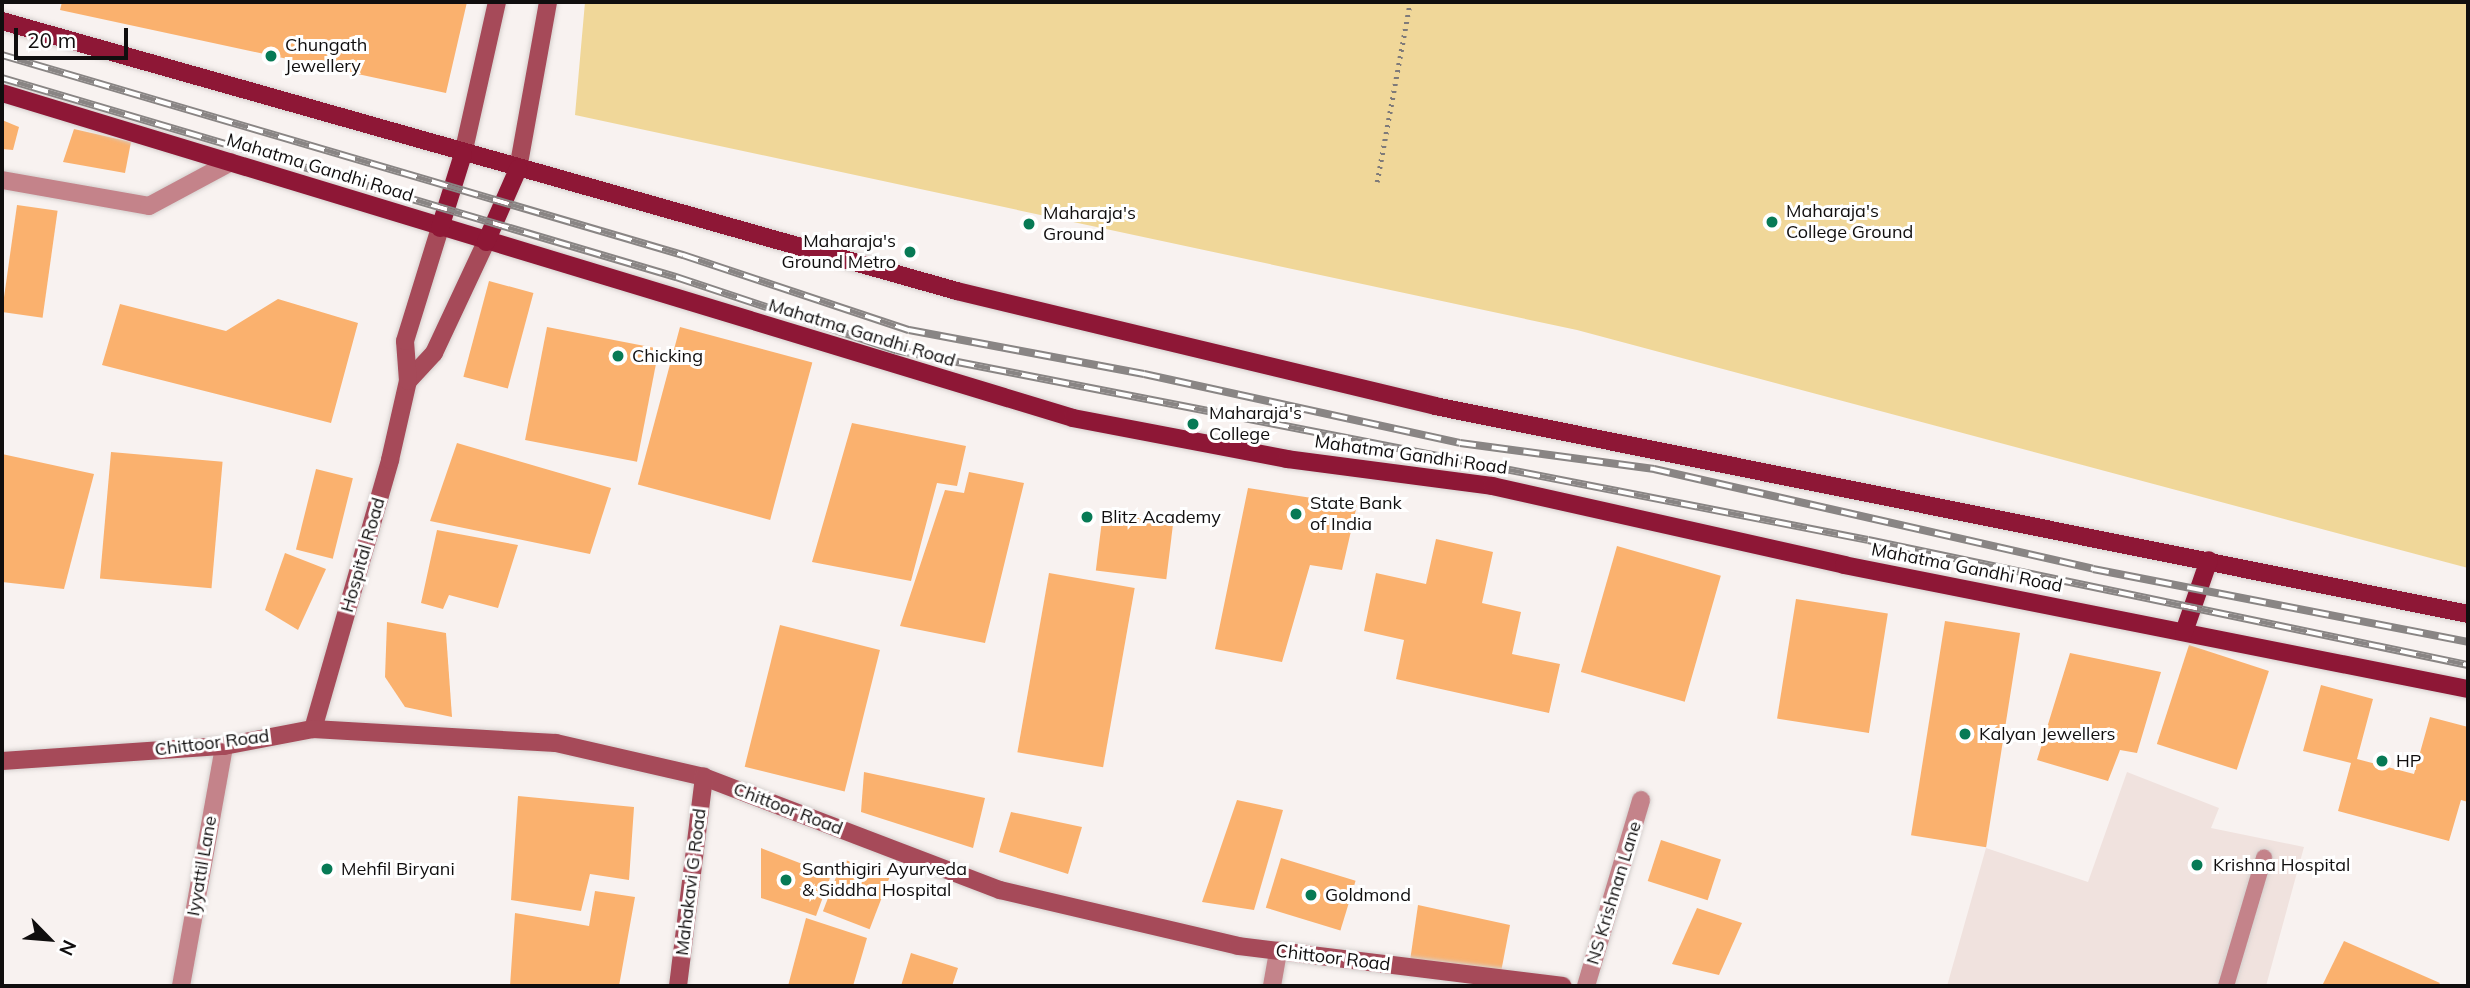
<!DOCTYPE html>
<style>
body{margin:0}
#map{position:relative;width:2470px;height:988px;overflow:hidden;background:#f8f2f0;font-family:Mulish,sans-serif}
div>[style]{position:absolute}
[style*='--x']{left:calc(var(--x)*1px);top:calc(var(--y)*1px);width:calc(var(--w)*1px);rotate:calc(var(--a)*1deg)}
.built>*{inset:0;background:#f0e2de}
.green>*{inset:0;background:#f0d799}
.building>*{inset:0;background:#fab16e;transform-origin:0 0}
.path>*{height:4.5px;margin-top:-2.25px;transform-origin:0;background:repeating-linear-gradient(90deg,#7e7a79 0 2px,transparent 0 7px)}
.roads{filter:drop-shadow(0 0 2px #d3cecc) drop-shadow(0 0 2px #d3cecc)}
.lane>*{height:16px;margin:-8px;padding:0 8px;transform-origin:8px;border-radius:8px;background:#c4838a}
.street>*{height:18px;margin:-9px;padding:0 9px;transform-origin:9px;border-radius:9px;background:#c4838a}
.secondary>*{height:18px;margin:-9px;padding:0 9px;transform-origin:9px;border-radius:9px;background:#a64a59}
.primary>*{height:18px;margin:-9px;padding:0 9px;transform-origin:9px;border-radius:9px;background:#8e1736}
.rail>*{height:8px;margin-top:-4px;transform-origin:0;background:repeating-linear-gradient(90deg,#fff 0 16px,#898584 0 32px);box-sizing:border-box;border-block:2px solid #898584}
.dots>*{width:19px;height:19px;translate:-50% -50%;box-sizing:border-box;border:4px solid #fff;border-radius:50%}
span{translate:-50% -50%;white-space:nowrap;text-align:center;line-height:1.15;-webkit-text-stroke:6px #fff;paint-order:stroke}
.poi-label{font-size:18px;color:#100e0e}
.left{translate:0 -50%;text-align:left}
.right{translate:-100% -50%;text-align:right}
.street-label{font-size:18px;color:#100e0e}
.frame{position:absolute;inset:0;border:4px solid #100e0e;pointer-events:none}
.north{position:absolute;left:14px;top:904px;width:70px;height:70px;-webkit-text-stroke:5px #fff;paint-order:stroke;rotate:115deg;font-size:19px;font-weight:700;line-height:28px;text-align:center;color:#100e0e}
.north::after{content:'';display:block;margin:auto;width:24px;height:32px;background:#100e0e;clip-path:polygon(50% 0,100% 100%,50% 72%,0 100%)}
.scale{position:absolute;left:14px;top:28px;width:114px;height:32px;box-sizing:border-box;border:4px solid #100e0e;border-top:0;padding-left:9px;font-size:21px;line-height:24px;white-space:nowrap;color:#100e0e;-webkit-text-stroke:5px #fff;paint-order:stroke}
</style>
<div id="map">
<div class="built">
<i style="clip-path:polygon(2127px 772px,2219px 808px,2211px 828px,2304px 847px,2266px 986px,1947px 986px,1986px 848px,2088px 882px)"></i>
</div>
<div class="green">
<i style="clip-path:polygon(585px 2px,2468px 2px,2468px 568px,1577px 330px,575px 115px)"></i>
</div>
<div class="building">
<i style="clip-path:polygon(62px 2px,467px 2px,446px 93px,60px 10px)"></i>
<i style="clip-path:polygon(2px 120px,19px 127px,13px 150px,2px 149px)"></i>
<i style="clip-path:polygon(74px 129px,131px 142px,125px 173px,63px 162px)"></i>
<i style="left:17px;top:205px;width:41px;height:108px;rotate:8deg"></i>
<i style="left:489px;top:281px;width:46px;height:99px;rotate:15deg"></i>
<i style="clip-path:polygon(278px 299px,358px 323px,331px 423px,102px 365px,120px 304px,226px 331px)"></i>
<i style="left:547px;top:327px;width:114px;height:115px;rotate:11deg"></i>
<i style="left:680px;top:327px;width:137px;height:163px;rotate:15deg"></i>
<i style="clip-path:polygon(852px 423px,966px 446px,957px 486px,937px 483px,911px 581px,812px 562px)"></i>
<i style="clip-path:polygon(457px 443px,611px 488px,590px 554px,430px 521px)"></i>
<i style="left:111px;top:452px;width:112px;height:127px;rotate:5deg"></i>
<i style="clip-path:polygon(2px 454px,94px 474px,64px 589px,2px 582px)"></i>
<i style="left:316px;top:469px;width:38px;height:83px;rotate:14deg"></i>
<i style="clip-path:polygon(969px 472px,1024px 483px,985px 643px,900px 626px,945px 490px,964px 493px)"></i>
<i style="clip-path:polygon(1248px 488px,1357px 505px,1342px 570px,1310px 565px,1282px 662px,1215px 649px)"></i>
<i style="left:1103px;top:512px;width:71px;height:59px;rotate:7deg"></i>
<i style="clip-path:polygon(437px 530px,518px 545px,498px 608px,449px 595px,443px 609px,421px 603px)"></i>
<i style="clip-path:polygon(1436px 539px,1493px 552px,1482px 603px,1521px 612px,1512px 654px,1560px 664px,1549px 713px,1396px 679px,1404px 640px,1364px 631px,1376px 573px,1426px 584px)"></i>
<i style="left:1617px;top:546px;width:108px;height:131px;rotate:16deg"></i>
<i style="clip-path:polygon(285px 553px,326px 569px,298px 630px,265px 610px)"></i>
<i style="left:1049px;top:573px;width:87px;height:182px;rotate:10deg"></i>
<i style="left:1796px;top:599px;width:93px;height:121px;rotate:9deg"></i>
<i style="left:1945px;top:621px;width:76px;height:217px;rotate:9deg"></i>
<i style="clip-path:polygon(387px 622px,446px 633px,452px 717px,405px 707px,385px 677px)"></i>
<i style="left:780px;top:625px;width:103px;height:146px;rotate:14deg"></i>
<i style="left:2189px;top:645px;width:84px;height:104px;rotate:18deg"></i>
<i style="clip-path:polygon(2070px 653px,2161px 672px,2137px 753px,2120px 750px,2108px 781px,2037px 760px)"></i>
<i style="clip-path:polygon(2321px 685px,2373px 699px,2357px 759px,2414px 774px,2430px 717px,2468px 727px,2468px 802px,2461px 800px,2449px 841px,2338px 811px,2351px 763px,2303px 751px)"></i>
<i style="clip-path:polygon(864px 772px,985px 798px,973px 848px,861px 812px)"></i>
<i style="clip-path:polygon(518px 796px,634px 807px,629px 880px,590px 874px,581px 911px,511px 900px)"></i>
<i style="clip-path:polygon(1237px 800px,1283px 810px,1254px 910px,1202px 902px)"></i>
<i style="clip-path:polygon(1011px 812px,1082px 827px,1068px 874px,999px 852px)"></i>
<i style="left:1661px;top:840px;width:63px;height:43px;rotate:18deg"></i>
<i style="clip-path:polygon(761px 848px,831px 875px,816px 916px,761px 898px)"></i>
<i style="left:1281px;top:858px;width:78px;height:52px;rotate:17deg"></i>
<i style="left:843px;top:859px;width:50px;height:56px;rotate:21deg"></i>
<i style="clip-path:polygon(595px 891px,635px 897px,619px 986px,510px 986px,515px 913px,589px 926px)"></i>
<i style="clip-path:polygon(1418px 905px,1510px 925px,1501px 972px,1410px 961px)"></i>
<i style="clip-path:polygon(1697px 908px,1742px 923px,1719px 975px,1672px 964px)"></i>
<i style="clip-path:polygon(806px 918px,867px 938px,853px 986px,788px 986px)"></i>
<i style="clip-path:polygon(2344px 941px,2440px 983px,2438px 986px,2322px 986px)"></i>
<i style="clip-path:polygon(911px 953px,958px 968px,952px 986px,901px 986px)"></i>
</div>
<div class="path">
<i style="--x:1377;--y:182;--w:183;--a:-79.6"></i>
</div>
<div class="roads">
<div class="lane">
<i style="--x:2226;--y:986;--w:134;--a:-73.5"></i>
</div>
<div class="street">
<i style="--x:2;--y:180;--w:149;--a:10"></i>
<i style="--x:149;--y:206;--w:93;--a:-28.2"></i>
<i style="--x:181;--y:986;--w:244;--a:-79.8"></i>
<i style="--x:1272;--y:986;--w:36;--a:-80"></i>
<i style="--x:1586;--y:986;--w:194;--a:-73.5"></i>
</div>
<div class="secondary">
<i style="--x:463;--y:154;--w:156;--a:-77.4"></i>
<i style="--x:518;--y:169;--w:170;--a:-79.8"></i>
<i style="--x:408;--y:381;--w:38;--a:-47"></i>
<i style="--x:434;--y:353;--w:123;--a:-64.9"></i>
<i style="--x:313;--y:729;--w:280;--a:-74"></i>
<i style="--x:390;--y:460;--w:81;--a:-77.2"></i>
<i style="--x:408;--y:381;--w:40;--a:-94.3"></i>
<i style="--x:405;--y:341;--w:118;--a:-72.8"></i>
<i style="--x:2;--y:761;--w:223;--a:-3.9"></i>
<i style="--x:224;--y:746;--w:91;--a:-10.8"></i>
<i style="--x:313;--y:729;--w:243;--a:3.3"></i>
<i style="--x:556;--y:743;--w:152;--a:12.9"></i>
<i style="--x:704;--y:777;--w:317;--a:20.9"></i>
<i style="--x:1000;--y:890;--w:244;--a:13.2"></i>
<i style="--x:1238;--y:946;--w:327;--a:7"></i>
<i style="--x:678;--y:986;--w:211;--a:-82.9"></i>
</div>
<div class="primary">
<i style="--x:2;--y:21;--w:992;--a:15.79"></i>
<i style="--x:957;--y:291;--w:492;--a:13.5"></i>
<i style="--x:1435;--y:406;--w:1054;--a:11.38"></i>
<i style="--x:2;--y:93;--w:1119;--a:16.88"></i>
<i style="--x:1073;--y:418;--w:218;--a:10.8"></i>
<i style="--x:1287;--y:459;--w:207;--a:7.5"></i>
<i style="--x:1492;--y:486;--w:361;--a:12.6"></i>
<i style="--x:1844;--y:565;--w:636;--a:11.24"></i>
<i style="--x:440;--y:228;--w:77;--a:-72.7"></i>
<i style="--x:486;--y:242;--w:80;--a:-66.3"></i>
<i style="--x:2184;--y:632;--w:76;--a:-70.9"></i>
</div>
</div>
<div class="rail">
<i style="--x:2;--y:55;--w:710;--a:16.37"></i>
<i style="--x:683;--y:255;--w:238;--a:18.4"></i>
<i style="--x:909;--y:330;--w:239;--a:10.6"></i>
<i style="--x:1144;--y:374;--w:323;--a:12.3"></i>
<i style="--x:1460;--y:443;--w:196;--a:7.6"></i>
<i style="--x:1654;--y:469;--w:450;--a:12.8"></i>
<i style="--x:2093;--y:569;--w:382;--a:11"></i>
<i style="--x:2;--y:78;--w:703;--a:16.45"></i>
<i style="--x:676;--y:277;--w:232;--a:18.4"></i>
<i style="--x:896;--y:350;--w:990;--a:11.06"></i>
<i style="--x:1868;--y:540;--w:613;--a:11.77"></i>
</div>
<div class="dots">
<i style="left:271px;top:56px;background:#077a55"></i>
<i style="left:1772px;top:222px;background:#077a55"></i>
<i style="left:1029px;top:224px;background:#077a55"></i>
<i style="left:910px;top:252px;background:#077a55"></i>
<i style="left:618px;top:356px;background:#077a55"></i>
<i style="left:1193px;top:424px;background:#077a55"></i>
<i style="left:1296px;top:514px;background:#077a55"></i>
<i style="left:1087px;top:517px;background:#077a55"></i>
<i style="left:1965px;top:734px;background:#077a55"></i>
<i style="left:2382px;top:761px;background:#077a55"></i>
<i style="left:2197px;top:865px;background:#077a55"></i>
<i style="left:327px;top:869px;background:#077a55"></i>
<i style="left:786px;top:880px;background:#077a55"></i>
<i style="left:1311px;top:895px;background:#077a55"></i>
</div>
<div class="poi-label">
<span class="left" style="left:285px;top:56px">Chungath<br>Jewellery</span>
<span class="left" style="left:1786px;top:222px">Maharaja's<br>College Ground</span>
<span class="left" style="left:1043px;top:224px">Maharaja's<br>Ground</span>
<span class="right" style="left:896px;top:252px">Maharaja's<br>Ground Metro</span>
<span class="left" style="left:632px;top:356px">Chicking</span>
<span class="left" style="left:1209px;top:424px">Maharaja's<br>College</span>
<span class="left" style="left:1310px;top:514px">State Bank<br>of India</span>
<span class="left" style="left:1101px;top:517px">Blitz Academy</span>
<span class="left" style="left:1979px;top:734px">Kalyan Jewellers</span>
<span class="left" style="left:2396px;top:761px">HP</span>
<span class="left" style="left:2213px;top:865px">Krishna Hospital</span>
<span class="left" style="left:341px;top:869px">Mehfil Biryani</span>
<span class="left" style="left:802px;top:880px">Santhigiri Ayurveda<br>&amp; Siddha Hospital</span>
<span class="left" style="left:1325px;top:895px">Goldmond</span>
</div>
<div class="street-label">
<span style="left:320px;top:168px;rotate:17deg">Mahatma Gandhi Road</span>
<span style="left:862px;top:333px;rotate:17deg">Mahatma Gandhi Road</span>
<span style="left:1411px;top:455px;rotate:8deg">Mahatma Gandhi Road</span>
<span style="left:363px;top:555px;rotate:-74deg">Hospital Road</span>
<span style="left:1967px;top:568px;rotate:11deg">Mahatma Gandhi Road</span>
<span style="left:212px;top:743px;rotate:-7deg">Chittoor Road</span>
<span style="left:788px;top:809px;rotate:21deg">Chittoor Road</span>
<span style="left:202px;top:866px;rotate:-80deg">Iyyattil Lane</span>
<span style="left:691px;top:882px;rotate:-83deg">Mahakavi G Road</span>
<span style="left:1614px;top:893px;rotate:-73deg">NS Krishnan Lane</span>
<span style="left:1333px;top:958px;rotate:7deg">Chittoor Road</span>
</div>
<div class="frame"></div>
<div class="north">N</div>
<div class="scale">20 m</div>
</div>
